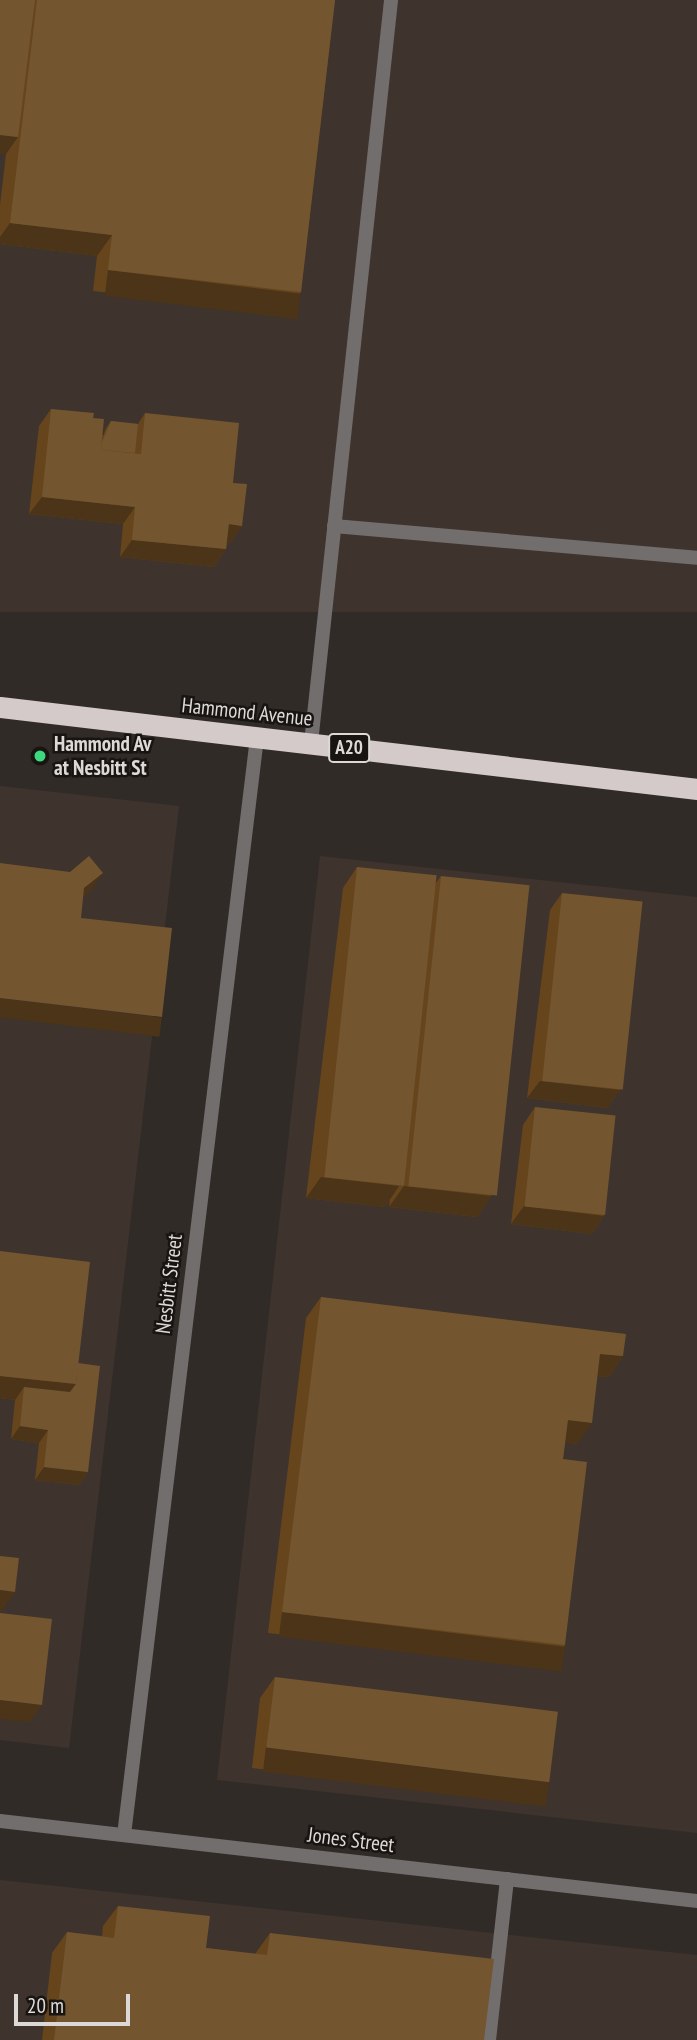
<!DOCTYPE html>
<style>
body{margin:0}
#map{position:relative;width:697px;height:2040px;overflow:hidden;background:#312b28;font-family:"PT Sans Narrow",sans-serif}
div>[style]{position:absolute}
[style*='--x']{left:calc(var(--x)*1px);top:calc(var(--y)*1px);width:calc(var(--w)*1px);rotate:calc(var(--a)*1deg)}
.built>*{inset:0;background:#3f332d;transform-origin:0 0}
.lane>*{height:14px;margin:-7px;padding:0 7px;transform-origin:7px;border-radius:7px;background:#726e6e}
.street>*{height:14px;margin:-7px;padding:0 7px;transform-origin:7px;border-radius:7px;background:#726e6e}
.highway>*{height:21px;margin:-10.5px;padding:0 10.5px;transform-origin:10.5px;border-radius:10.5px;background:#d3cac9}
.wall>*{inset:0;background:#66451c}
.shaded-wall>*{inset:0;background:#4b3418;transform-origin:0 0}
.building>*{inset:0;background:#735530;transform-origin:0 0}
.dots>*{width:19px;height:19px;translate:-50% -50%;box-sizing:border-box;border:4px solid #171412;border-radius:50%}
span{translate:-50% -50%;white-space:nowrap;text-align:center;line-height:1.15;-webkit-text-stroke:5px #171412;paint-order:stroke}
.shield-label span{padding:2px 5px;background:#171412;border:2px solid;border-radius:5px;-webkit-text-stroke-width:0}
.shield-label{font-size:19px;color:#ddd9d7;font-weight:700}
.street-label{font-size:21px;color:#ddd9d7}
.poi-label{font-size:21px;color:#ddd9d7;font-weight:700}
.left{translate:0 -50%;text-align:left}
.scale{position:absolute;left:14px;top:1994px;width:116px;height:32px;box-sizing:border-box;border:4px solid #ddd9d7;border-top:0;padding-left:9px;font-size:21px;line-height:24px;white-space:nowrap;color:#ddd9d7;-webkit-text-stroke:5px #171412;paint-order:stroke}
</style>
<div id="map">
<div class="built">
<i style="left:0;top:0;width:697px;height:612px"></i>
<i style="clip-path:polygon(0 786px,179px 806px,69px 1748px,0 1740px)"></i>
<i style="clip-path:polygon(320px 856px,697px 897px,697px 1833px,217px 1780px)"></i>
<i style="clip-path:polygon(0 1880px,697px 1955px,697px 2040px,0 2040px)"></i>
</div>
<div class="lane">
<i style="--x:334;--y:526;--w:364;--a:5"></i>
<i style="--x:311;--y:743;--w:747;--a:-83.85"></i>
<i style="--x:489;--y:2040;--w:162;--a:-83.6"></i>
</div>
<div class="street">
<i style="--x:0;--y:1821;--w:702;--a:6.55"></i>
<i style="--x:124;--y:1835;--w:1105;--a:-83.09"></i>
</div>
<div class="highway">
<i style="--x:0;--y:707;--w:702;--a:6.71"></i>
</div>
<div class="wall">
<i style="clip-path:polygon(0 0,335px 0,301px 292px,286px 313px,93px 291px,97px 256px,0 244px,0 205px,6px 154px,0 154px)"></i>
<i style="clip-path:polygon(51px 409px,93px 418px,103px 436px,106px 428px,111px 421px,138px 424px,145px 413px,233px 483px,242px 526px,230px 543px,227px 543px,226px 549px,214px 567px,120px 557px,123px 524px,29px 514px,39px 426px)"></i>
<i style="clip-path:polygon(357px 867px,435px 884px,441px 876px,491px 1196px,477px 1217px,389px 1207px,390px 1200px,385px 1207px,306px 1198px,343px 888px)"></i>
<i style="clip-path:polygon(562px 893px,620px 1090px,607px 1108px,527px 1098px,550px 910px)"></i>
<i style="clip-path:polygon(535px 1107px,604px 1216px,592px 1234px,511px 1224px,523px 1125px)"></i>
<i style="clip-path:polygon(0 1251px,78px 1363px,88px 1472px,79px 1485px,35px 1480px,39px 1443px,11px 1439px,15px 1400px,0 1398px)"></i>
<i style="clip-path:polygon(321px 1297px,623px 1356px,609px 1377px,597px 1376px,577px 1444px,565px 1442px,563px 1459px,565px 1645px,550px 1666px,268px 1633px,306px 1318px)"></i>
<i style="clip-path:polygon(275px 1677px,535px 1801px,252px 1768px,260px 1698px)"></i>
<i style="clip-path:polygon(118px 1906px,206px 1948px,255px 1954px,270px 1933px,484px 2040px,42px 2040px,52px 1953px,67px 1932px,102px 1936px,103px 1926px)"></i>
</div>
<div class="shaded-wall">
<i style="clip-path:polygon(0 135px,18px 137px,6px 154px,0 154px)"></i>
<i style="clip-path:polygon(10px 223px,112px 235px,97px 256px,0 244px,0 237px)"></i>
<i style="left:108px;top:270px;width:194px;height:26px;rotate:7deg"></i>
<i style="clip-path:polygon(42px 497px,135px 507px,123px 524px,29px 514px)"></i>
<i style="clip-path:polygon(229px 524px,242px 526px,230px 543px,216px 541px)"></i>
<i style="clip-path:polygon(132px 540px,226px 549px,214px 567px,120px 557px)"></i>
<i style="clip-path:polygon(103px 873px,91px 891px,72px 905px,84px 888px)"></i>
<i style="left:0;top:998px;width:163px;height:19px;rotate:7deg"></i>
<i style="clip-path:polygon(540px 1081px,620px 1090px,607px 1108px,527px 1098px)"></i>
<i style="clip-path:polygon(321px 1177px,399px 1186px,385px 1207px,306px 1198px)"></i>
<i style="clip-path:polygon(404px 1186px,491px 1196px,477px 1217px,389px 1207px)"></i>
<i style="clip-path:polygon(524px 1206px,604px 1216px,592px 1234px,511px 1224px)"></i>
<i style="clip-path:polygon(600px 1354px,623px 1356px,609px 1377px,585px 1375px)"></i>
<i style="clip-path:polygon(0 1376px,76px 1384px,61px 1405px,24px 1387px,15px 1400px,0 1398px)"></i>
<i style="clip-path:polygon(568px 1420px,592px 1423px,577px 1444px,553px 1441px)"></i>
<i style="clip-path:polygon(20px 1426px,48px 1430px,39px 1443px,11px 1439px)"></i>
<i style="clip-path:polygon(44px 1467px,88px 1472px,79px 1485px,35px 1480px)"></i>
<i style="clip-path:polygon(0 1590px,15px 1592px,0 1613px)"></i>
<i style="left:282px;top:1612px;width:285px;height:25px;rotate:7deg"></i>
<i style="clip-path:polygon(0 1700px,42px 1705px,30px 1722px,0 1719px)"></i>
<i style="left:266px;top:1747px;width:285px;height:25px;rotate:7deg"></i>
</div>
<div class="building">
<i style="clip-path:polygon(0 0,35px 0,18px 137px,0 135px)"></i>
<i style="clip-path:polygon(37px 0,335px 0,301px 292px,108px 270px,112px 235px,10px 223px)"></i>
<i style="clip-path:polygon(51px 409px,94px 413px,93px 418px,104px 419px,101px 450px,141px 454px,145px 413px,239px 423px,233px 483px,247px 484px,242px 526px,229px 524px,226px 549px,132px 540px,135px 507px,42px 497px)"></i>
<i style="clip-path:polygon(111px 421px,138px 424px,135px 453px,101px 450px,102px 442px)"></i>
<i style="clip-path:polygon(89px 856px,103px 873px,84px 888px,81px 918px,172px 928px,162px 1017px,0 998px,0 863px,70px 872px)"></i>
<i style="left:357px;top:867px;width:80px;height:312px;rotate:6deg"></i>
<i style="left:441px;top:876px;width:89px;height:312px;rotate:6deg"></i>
<i style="left:562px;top:893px;width:81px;height:189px;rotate:6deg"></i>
<i style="left:535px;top:1107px;width:81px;height:100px;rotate:6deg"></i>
<i style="clip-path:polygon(0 1251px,90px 1262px,76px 1384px,0 1376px)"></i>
<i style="clip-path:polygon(321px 1297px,626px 1334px,623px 1356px,600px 1354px,592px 1423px,568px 1420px,563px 1459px,587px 1462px,565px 1645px,282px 1612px)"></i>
<i style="clip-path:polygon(78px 1363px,100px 1366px,88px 1472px,44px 1467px,48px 1430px,20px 1426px,24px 1387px,70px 1392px,76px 1384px)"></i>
<i style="clip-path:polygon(0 1556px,19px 1558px,15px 1592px,0 1590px)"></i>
<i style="clip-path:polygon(0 1613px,52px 1619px,42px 1705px,0 1700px)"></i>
<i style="left:275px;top:1677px;width:285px;height:71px;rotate:7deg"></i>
<i style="clip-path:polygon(118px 1906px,210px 1916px,206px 1948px,267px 1955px,270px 1933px,494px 1959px,484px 2040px,54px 2040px,67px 1932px,114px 1938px)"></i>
</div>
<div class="dots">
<i style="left:40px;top:756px;background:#3dd77e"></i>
</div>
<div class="shield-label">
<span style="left:349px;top:748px">A20</span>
</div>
<div class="street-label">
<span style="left:247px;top:712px;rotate:6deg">Hammond Avenue</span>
<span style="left:169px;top:1284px;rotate:-83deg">Nesbitt Street</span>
<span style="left:351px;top:1840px;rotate:7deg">Jones Street</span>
</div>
<div class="poi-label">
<span class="left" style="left:54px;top:756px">Hammond Av<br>at Nesbitt St</span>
</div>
<div class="scale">20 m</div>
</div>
